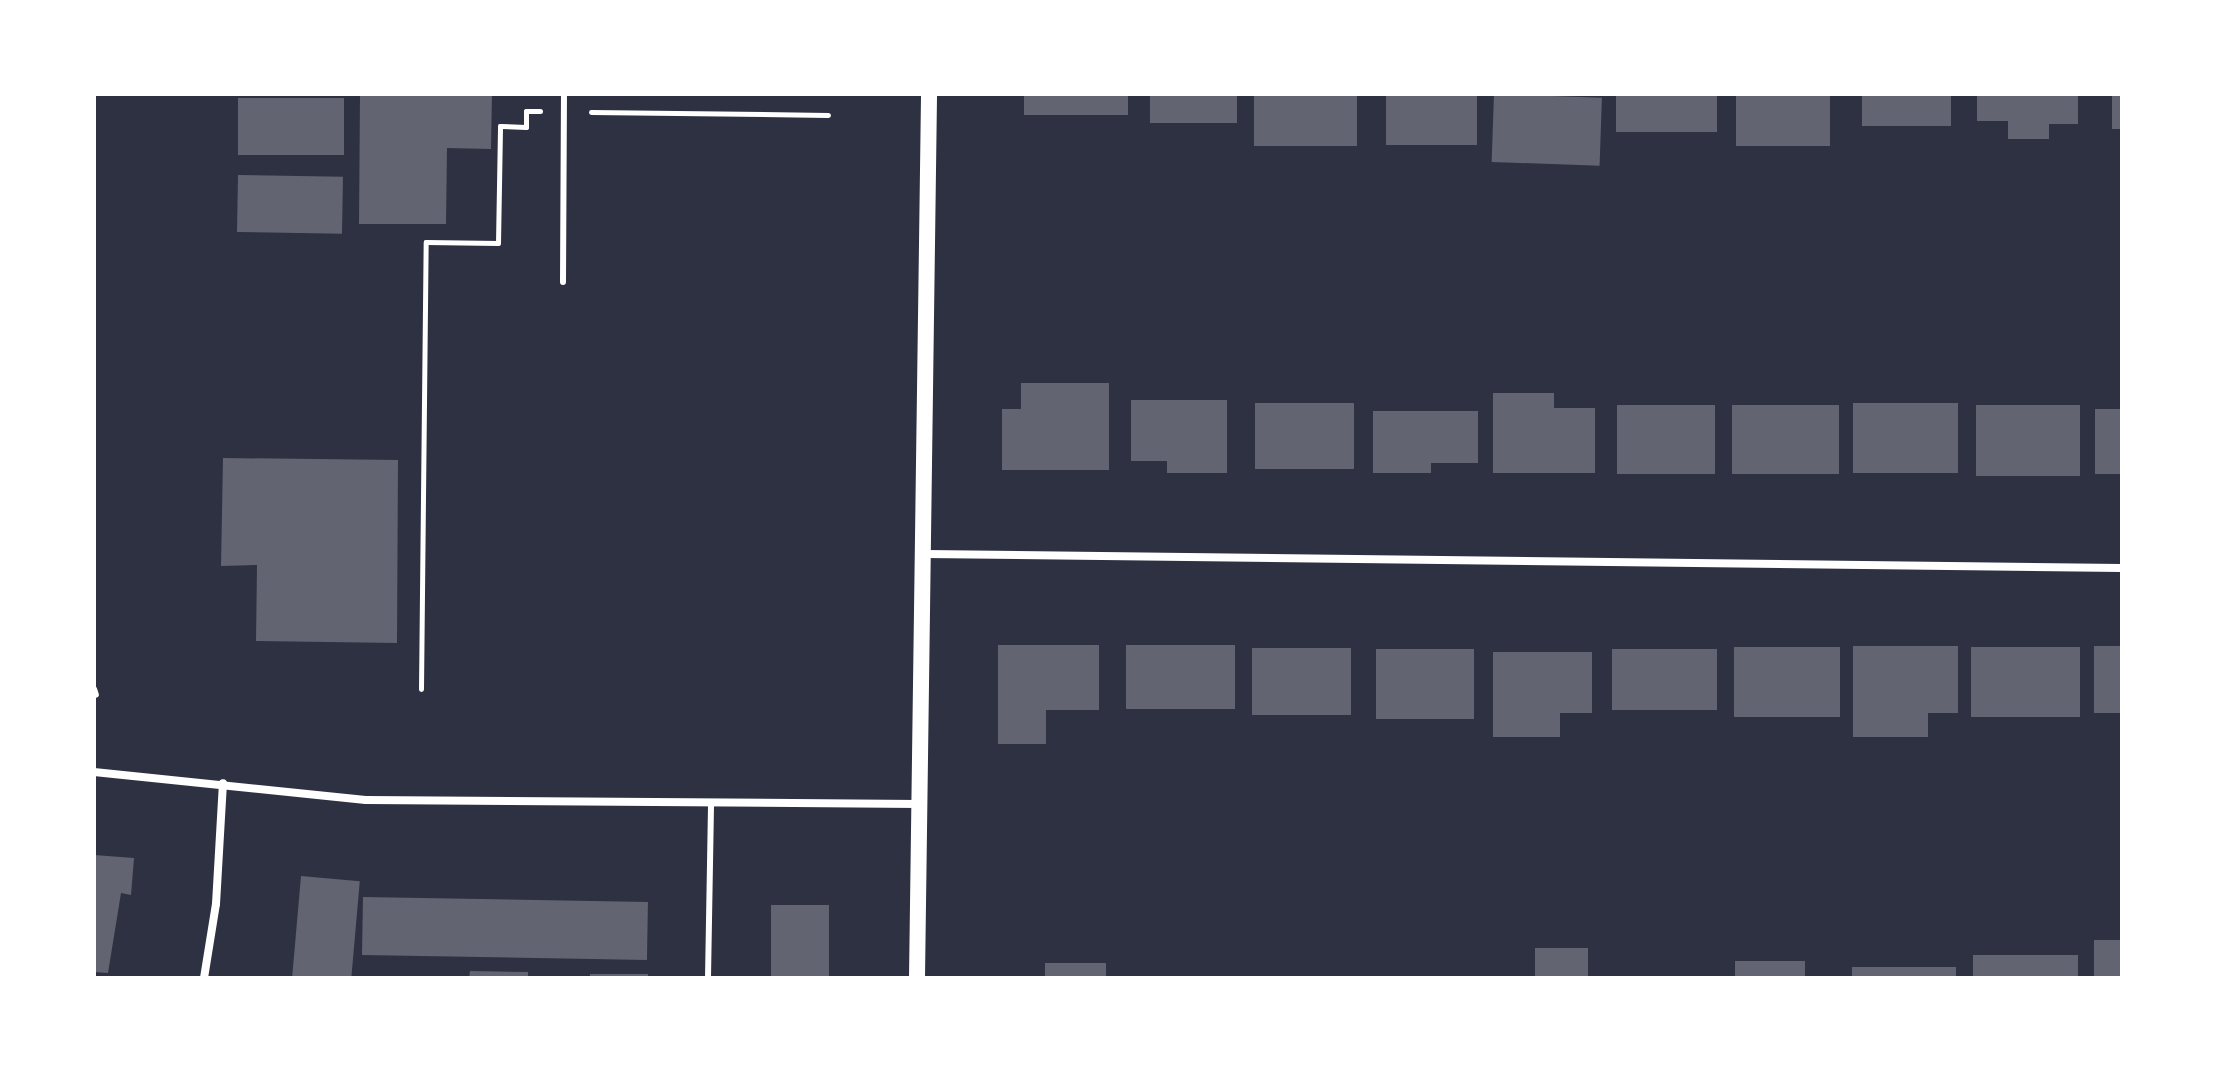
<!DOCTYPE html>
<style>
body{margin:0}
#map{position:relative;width:2216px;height:1072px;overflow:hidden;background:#2d3142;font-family:"Zilla Slab",serif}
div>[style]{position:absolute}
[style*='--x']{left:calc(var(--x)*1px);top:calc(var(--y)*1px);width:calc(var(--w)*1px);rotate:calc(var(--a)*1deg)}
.building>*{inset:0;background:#626471;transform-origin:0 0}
.path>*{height:5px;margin:-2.5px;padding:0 2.5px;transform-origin:2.5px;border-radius:2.5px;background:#fff}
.service>*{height:6px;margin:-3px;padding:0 3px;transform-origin:3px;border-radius:3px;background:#fff}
.minor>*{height:8px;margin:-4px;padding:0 4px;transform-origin:4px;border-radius:4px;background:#fff}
.secondary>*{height:16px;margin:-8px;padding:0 8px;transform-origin:8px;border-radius:8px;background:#fff}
span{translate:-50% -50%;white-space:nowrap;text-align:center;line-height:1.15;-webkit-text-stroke:6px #fff;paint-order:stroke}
.frame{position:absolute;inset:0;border:96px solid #fff;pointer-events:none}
</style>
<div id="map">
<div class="building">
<i style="clip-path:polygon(360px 94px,492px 94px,491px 149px,447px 148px,446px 224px,359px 224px)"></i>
<i style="left:1024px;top:94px;width:104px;height:21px"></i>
<i style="left:1150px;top:94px;width:87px;height:29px"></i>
<i style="left:1254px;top:94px;width:103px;height:52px"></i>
<i style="left:1386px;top:94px;width:91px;height:51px"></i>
<i style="left:1494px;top:94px;width:108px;height:68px;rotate:2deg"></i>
<i style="left:1616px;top:94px;width:101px;height:38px"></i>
<i style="left:1736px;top:94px;width:94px;height:52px"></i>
<i style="left:1862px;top:94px;width:89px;height:32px"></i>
<i style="clip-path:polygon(1977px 94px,2078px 94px,2078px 124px,2049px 124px,2049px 139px,2008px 139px,2008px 121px,1977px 121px)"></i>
<i style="left:2112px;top:94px;width:10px;height:35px"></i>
<i style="left:238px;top:98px;width:106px;height:57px"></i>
<i style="left:238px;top:175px;width:105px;height:57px;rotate:1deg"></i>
<i style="clip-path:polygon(1021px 383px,1109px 383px,1109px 470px,1002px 470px,1002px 409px,1021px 409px)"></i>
<i style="clip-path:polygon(1493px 393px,1554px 393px,1554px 408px,1595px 408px,1595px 473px,1493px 473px)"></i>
<i style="clip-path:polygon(1131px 400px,1227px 400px,1227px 473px,1167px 473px,1167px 461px,1131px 461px)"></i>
<i style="left:1255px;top:403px;width:99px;height:66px"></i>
<i style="left:1853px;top:403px;width:105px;height:70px"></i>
<i style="left:1617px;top:405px;width:98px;height:69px"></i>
<i style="left:1732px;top:405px;width:107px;height:69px"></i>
<i style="left:1976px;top:405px;width:104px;height:71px"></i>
<i style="left:2095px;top:409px;width:27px;height:65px"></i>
<i style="clip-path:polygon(1373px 411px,1478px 411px,1478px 463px,1431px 463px,1431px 473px,1373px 473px)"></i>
<i style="clip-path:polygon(223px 458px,398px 460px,397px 643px,256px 641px,257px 565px,221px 566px)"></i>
<i style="clip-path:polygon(998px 645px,1099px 645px,1099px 710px,1046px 710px,1046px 744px,998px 744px)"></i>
<i style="left:1126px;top:645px;width:109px;height:64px"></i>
<i style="clip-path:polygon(1853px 646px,1958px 646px,1958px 713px,1928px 713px,1928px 737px,1853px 737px)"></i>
<i style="left:2094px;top:646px;width:28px;height:67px"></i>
<i style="left:1734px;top:647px;width:106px;height:70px"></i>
<i style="left:1971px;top:647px;width:109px;height:70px"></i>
<i style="left:1252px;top:648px;width:99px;height:67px"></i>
<i style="left:1376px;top:649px;width:98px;height:70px"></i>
<i style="left:1612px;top:649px;width:105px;height:61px"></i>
<i style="clip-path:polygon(1493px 652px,1592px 652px,1592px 713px,1560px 713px,1560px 737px,1493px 737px)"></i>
<i style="clip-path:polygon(94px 855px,134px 858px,131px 895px,121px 893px,108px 973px,94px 972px)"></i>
<i style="left:301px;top:876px;width:59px;height:102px;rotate:5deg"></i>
<i style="left:363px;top:897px;width:285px;height:58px;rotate:1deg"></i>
<i style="left:771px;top:905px;width:58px;height:73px"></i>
<i style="left:2094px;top:940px;width:28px;height:38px"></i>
<i style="left:1535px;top:948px;width:53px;height:30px"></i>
<i style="left:1973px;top:955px;width:105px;height:23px"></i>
<i style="left:1735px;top:961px;width:70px;height:17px"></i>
<i style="left:1045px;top:963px;width:61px;height:15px"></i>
<i style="left:1852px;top:967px;width:104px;height:11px"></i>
<i style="clip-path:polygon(470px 971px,528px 972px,528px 978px,469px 978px)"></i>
<i style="left:590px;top:974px;width:58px;height:4px"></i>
</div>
<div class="path">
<i style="--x:591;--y:112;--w:237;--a:0.7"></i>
<i style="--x:421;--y:689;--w:447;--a:-89.4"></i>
<i style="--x:426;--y:242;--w:72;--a:0.8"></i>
<i style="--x:498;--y:243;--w:117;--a:-89"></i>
<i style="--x:500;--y:126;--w:26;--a:2"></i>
<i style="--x:526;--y:127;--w:16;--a:-90"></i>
<i style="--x:526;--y:111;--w:14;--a:0"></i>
</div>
<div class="service">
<i style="--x:563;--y:282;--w:188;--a:-89.7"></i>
<i style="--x:94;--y:689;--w:6;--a:72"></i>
<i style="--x:708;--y:978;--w:172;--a:-89"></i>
</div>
<div class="minor">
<i style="--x:925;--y:554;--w:1197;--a:0.67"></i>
<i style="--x:94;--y:772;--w:273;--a:5.9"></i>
<i style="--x:366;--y:800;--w:553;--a:0.41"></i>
<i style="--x:204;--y:978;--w:75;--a:-80.8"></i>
<i style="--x:216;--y:904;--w:121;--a:-86.7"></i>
</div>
<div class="secondary">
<i style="--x:917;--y:978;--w:884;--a:-89.22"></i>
</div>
<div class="frame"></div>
</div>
